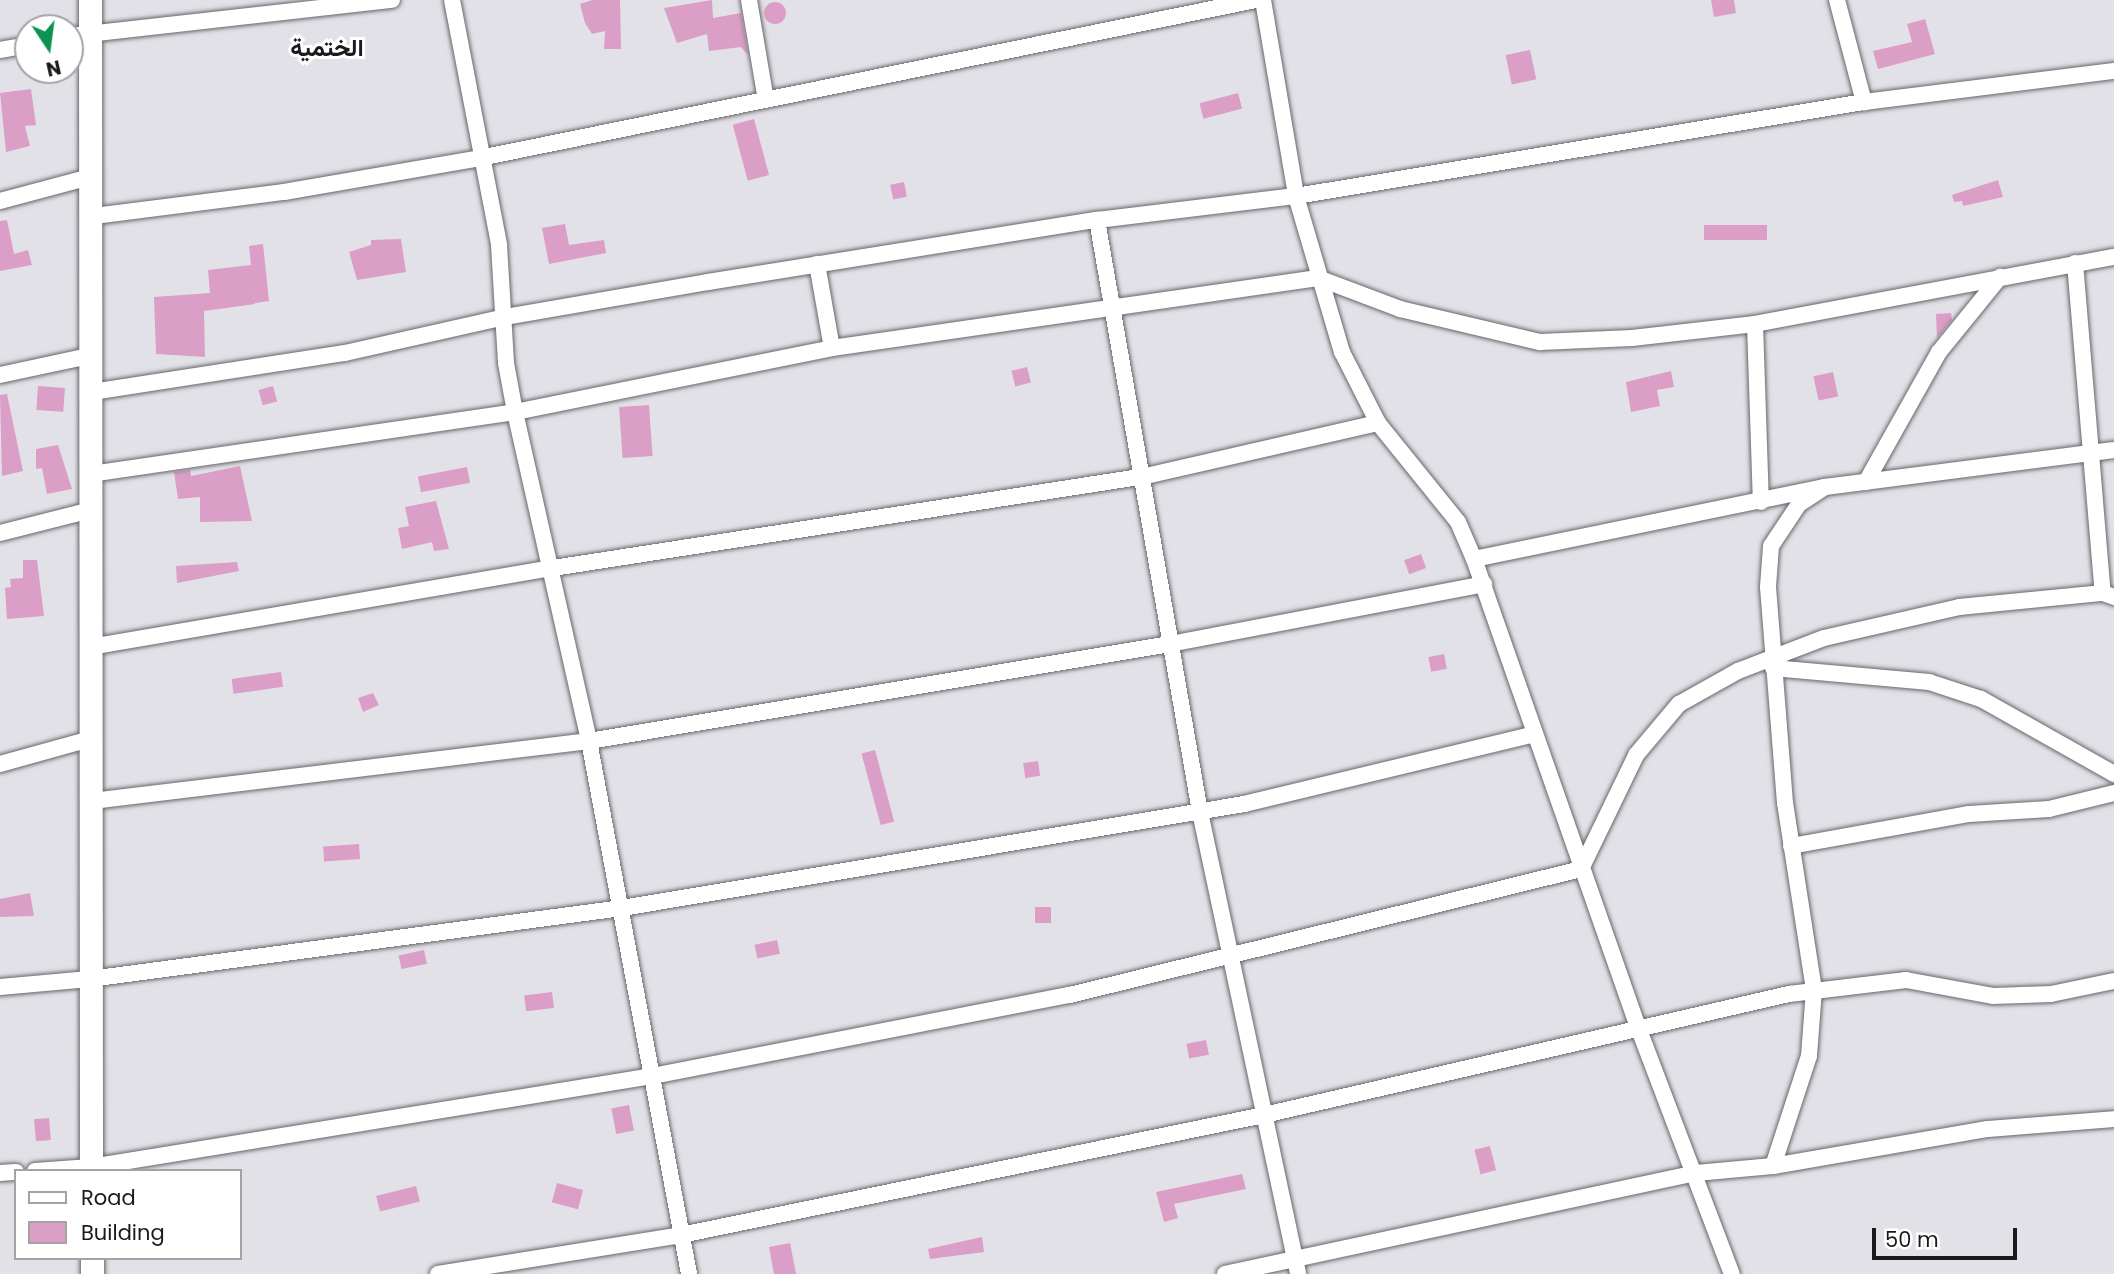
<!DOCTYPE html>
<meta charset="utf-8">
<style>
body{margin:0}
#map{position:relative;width:2114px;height:1274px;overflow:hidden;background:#e3e1e8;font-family:Poppins,Vazirmatn,sans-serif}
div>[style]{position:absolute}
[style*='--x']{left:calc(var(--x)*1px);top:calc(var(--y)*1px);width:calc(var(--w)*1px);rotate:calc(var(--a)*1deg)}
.building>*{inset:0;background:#db9ec7;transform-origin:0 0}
.round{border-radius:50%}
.roads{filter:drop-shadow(0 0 2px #67666b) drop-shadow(0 0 2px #67666b)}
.street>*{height:16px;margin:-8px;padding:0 8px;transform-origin:8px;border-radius:8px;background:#fff}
.secondary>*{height:23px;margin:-11.5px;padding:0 11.5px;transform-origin:11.5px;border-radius:11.5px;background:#fff}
span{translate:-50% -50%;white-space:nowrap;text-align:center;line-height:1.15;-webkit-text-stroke:6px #fff;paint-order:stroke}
.quarter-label{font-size:24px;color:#1a191c;font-weight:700}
.legend{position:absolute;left:14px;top:1169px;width:228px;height:91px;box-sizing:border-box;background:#fff;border:2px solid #a3a3a4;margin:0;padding:9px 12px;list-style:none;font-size:21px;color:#1a191c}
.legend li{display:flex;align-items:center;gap:14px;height:35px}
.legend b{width:35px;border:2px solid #a3a3a4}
.north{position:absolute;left:14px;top:14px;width:70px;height:70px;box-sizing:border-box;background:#fff;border:2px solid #a3a3a4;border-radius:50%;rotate:167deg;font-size:19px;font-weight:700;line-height:28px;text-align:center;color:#1a191c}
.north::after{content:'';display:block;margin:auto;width:24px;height:32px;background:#0c9251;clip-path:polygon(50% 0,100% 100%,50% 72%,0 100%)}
.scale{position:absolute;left:1872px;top:1228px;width:145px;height:32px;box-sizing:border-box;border:4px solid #1a191c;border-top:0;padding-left:9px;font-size:21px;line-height:24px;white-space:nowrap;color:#1a191c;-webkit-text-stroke:5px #fff;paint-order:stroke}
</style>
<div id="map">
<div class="building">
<i style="clip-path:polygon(592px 0,620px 0,621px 49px,604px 49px,605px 31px,592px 34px,585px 23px,580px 4px)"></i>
<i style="clip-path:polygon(712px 0,713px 18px,741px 13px,748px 55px,741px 47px,709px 51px,707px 34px,677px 43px,664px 8px)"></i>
<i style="clip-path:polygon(1711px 0,1734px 0,1736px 13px,1714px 17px)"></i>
<i class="round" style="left:764px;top:2px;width:22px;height:22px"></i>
<i style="clip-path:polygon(1925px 19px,1935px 54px,1878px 69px,1873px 51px,1912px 42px,1907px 24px)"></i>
<i style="left:1530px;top:50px;width:30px;height:25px;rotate:78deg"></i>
<i style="clip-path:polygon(31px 89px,36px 125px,25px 126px,30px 146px,6px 152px,0 93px)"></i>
<i style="left:1238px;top:93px;width:16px;height:40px;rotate:75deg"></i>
<i style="left:754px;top:119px;width:58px;height:22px;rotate:75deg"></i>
<i style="clip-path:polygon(1998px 180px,2003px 197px,1963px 206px,1962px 201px,1954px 202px,1952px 195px)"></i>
<i style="left:904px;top:182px;width:15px;height:14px;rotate:79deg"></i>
<i style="clip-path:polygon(7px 220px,14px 254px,28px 250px,32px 265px,0 271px,0 221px)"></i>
<i style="clip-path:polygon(565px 224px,569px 245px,604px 240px,606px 253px,549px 264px,542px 228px)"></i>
<i style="left:1767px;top:225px;width:15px;height:63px;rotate:90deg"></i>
<i style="clip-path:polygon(401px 239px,406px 272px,357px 280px,349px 252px,371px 245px,371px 240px)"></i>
<i style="clip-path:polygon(263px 244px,269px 301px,255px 303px,251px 280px,255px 304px,204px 311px,205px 357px,156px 354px,154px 297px,210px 293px,208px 270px,251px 265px,249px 246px)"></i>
<i style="clip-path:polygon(1951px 313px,1952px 320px,1937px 338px,1936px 314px)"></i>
<i style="left:1027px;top:367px;width:16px;height:16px;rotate:76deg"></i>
<i style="clip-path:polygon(1671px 371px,1674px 387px,1657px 390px,1660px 406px,1631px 412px,1626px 382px)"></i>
<i style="left:1833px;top:372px;width:25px;height:20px;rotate:78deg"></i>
<i style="left:38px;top:386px;width:27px;height:24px;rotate:4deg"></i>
<i style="left:273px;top:386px;width:16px;height:15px;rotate:75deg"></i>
<i style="clip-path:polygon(7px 394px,23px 471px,2px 476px,0 395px)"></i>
<i style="left:649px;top:405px;width:51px;height:30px;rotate:86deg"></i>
<i style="clip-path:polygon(58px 445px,72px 489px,47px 494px,42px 468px,36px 469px,36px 449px)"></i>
<i style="clip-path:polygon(240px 466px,252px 521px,200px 522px,200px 497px,178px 499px,174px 472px,190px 470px,191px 476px)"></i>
<i style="left:467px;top:467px;width:16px;height:50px;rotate:79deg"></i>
<i style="clip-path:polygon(436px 501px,449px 549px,434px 551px,432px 542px,402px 549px,398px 528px,409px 526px,405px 507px)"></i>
<i style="left:1421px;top:554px;width:15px;height:18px;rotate:70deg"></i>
<i style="clip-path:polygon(23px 560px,37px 560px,44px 616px,7px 619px,5px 588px,11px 587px,10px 579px,23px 578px)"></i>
<i style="clip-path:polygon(237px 562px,239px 571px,177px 583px,176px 566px)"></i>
<i style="left:1444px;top:654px;width:15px;height:16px;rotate:79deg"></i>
<i style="left:281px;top:672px;width:15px;height:50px;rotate:82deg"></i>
<i style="clip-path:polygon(373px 693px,379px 705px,363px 712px,358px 698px)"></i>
<i style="left:875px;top:750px;width:74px;height:14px;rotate:75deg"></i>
<i style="left:1038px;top:761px;width:15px;height:15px;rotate:82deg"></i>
<i style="left:359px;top:844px;width:15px;height:36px;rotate:86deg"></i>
<i style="clip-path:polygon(30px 893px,34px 916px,0 917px,0 899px)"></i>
<i style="left:1035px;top:907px;width:16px;height:16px"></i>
<i style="left:777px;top:940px;width:14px;height:23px;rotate:78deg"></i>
<i style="left:424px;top:950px;width:14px;height:26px;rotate:78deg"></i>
<i style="left:552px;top:992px;width:16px;height:28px;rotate:83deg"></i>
<i style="left:1206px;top:1040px;width:15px;height:20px;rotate:79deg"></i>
<i style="left:629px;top:1105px;width:26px;height:18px;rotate:79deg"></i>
<i style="left:49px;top:1118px;width:22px;height:15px;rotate:85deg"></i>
<i style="left:1490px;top:1146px;width:25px;height:16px;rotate:76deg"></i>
<i style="clip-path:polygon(1242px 1174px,1246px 1189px,1174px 1204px,1178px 1218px,1164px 1222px,1156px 1192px)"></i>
<i style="left:557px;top:1183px;width:27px;height:20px;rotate:15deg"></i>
<i style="left:416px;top:1186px;width:16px;height:41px;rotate:76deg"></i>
<i style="clip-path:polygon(982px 1237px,984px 1252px,930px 1259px,928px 1249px)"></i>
<i style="clip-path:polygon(790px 1243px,796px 1274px,774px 1274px,769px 1247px)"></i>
</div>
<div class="roads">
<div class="street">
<i style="--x:452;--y:0;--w:249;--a:79.1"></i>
<i style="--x:499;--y:245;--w:118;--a:86.6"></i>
<i style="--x:506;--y:363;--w:50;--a:79.6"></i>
<i style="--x:515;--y:412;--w:337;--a:77.3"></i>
<i style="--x:589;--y:741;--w:542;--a:79.37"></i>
<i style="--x:749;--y:0;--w:101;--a:80.4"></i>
<i style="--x:1263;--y:0;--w:199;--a:80.4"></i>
<i style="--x:1296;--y:196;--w:163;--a:73.6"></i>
<i style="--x:1342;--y:352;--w:80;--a:63.1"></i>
<i style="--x:1378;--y:423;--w:127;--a:51.1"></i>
<i style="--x:1458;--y:522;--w:40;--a:66.6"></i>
<i style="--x:1474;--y:559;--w:496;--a:70.7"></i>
<i style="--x:1638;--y:1027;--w:264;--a:69.2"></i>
<i style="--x:1837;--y:0;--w:106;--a:75.2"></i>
<i style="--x:70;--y:36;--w:324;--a:-6.4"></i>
<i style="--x:0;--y:50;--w:28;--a:-10"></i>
<i style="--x:0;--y:201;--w:96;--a:-15"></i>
<i style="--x:94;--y:216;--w:192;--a:-7.2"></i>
<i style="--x:284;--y:192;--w:199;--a:-9.8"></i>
<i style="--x:480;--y:158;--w:792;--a:-11.51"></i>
<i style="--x:1097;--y:220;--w:601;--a:80.13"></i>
<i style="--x:1200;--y:812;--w:472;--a:78"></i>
<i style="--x:2075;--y:263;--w:331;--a:85.2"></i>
<i style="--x:817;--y:264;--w:85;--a:79.9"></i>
<i style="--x:1755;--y:324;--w:178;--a:88.1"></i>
<i style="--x:0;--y:375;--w:95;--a:-12.1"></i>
<i style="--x:92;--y:392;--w:256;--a:-8.8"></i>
<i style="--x:345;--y:353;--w:164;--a:-12.7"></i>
<i style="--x:505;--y:317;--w:206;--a:-9.8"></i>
<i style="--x:708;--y:282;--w:394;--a:-9.1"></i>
<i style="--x:1097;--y:220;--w:200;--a:-6.9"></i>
<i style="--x:1296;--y:196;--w:576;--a:-9.4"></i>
<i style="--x:1864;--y:102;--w:252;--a:-7.1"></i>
<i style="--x:91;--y:474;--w:429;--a:-8.3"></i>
<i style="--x:515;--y:412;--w:323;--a:-11.4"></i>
<i style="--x:832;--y:348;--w:491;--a:-8.2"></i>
<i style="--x:1318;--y:278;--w:88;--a:20.7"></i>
<i style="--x:1400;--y:309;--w:144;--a:13.3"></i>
<i style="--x:1540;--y:342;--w:92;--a:-2.5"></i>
<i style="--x:1632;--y:338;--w:124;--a:-6.5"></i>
<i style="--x:1755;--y:324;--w:365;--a:-10.6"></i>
<i style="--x:1866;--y:482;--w:149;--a:-60.7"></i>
<i style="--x:1939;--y:352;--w:97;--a:-50.9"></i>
<i style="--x:0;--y:533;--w:94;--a:-14.2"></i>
<i style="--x:1474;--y:559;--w:358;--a:-11.6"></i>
<i style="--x:1825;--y:487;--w:291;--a:-7.3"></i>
<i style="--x:90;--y:647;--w:470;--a:-9.7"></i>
<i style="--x:553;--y:568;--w:600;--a:-8.82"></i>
<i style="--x:1146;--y:476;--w:238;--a:-12.9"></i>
<i style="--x:1773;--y:668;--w:157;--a:5.1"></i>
<i style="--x:1929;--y:682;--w:55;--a:18.1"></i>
<i style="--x:1981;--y:699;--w:153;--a:29.4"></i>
<i style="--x:0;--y:764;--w:93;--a:-15.5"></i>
<i style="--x:92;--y:801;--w:501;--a:-6.88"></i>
<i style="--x:589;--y:741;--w:589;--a:-9.48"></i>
<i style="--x:1170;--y:644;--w:320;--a:-10.8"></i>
<i style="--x:1791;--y:846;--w:181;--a:-10.2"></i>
<i style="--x:1969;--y:814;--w:80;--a:-3.6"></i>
<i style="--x:2049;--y:809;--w:67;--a:-13.8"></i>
<i style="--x:0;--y:987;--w:90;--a:-5.1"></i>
<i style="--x:90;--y:979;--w:537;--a:-7.6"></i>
<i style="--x:622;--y:908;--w:631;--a:-9.49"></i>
<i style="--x:1244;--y:804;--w:299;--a:-13.5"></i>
<i style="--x:1773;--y:1166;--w:116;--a:-71.9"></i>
<i style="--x:1809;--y:1056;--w:66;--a:-85.7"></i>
<i style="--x:1814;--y:990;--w:189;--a:-98.8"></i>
<i style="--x:1785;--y:803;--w:217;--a:-94.5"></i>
<i style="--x:1768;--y:587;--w:41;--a:-85.8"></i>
<i style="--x:1771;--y:546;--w:50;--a:-56.3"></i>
<i style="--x:1799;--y:504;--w:31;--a:-33"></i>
<i style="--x:35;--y:1171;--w:56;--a:-4.1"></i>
<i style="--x:91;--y:1167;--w:568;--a:-9.21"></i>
<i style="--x:652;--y:1076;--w:426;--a:-11"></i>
<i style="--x:1070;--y:995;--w:526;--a:-13.85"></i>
<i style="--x:1581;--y:869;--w:127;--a:-64.2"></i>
<i style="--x:1636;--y:755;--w:67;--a:-49.9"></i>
<i style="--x:1679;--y:704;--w:68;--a:-29.2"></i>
<i style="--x:1738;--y:671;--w:92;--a:-21"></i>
<i style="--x:1824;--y:638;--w:139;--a:-12.9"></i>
<i style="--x:1959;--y:607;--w:145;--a:-5.6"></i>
<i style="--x:2103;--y:593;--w:12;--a:20"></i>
<i style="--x:0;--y:1173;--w:16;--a:-4"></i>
<i style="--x:438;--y:1274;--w:246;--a:-9.1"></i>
<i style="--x:681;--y:1235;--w:595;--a:-11.63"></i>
<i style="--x:1264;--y:1115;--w:539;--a:-12.98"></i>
<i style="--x:1789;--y:994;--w:118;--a:-6.8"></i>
<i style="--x:1906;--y:980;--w:88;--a:10.4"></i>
<i style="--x:1993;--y:996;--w:58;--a:-2"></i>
<i style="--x:2051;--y:994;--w:64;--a:-11.7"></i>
<i style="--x:1225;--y:1274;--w:482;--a:-12.1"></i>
<i style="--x:1696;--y:1173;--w:77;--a:-5.2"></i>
<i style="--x:1773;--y:1166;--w:218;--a:-9.8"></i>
<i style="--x:1988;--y:1129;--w:126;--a:-4.5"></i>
</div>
<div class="secondary">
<i style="--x:90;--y:0;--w:1171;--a:89.95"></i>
<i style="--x:92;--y:1258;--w:16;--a:90"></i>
</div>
</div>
<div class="quarter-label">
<span style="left:327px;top:48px">الختمية</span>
</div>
<ul class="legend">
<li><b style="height:9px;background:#fff"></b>Road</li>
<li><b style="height:19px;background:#db9ec7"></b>Building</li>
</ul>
<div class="north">N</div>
<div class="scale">50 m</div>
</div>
